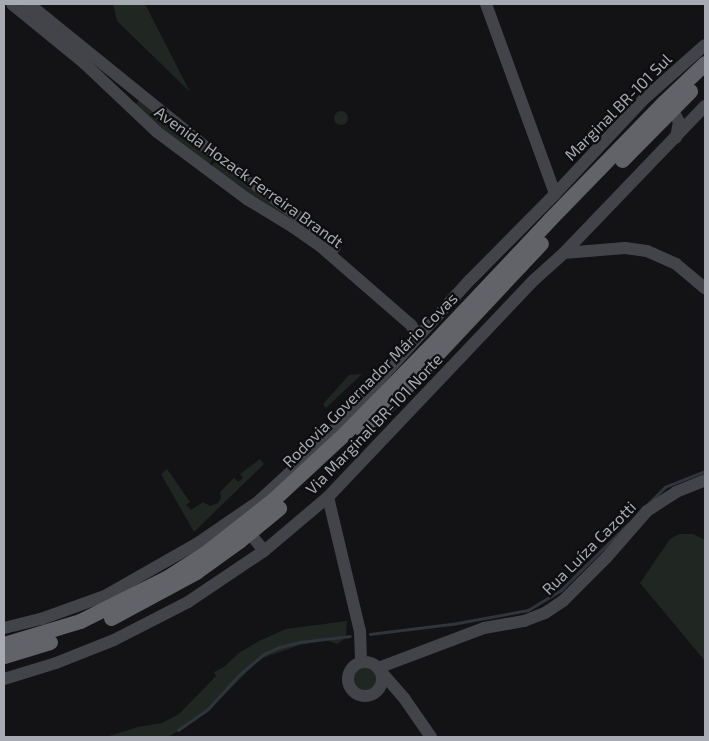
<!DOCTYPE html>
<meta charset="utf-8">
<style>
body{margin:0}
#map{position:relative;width:709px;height:741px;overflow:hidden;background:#131315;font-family:"Exo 2",sans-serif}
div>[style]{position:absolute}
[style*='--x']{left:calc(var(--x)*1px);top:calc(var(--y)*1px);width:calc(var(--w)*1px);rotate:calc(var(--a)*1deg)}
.green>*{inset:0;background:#202621}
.round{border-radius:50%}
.stream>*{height:2.5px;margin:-1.25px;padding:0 1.25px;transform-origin:1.25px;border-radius:1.25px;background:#2e353c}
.secondary>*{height:12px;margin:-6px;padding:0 6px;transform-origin:6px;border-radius:6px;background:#434449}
.secondary>.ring{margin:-6px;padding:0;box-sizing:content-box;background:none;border:12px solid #434449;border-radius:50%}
.highway>*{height:15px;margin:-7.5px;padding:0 7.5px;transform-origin:7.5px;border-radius:7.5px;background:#616369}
span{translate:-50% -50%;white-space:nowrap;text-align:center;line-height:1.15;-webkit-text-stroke:4.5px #0e0e10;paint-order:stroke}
.street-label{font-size:16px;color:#a7aab3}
.frame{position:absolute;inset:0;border:5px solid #a7aab3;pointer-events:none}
</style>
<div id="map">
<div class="green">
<i style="clip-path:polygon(113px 4px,145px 4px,190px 92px,117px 21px)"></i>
<i style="clip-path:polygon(139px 100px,213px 159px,209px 165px,134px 107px)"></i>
<i class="round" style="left:334px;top:111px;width:14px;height:14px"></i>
<i style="clip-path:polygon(215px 161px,291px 218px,261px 203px,211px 167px)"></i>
<i style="clip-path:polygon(362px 374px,326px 408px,325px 407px,323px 404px,349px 375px)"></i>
<i style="clip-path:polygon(260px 459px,264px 464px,194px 532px,161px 474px,167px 469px,190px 502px,186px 505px,191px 510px,203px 502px,210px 506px,218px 503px,221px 498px,220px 492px,234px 478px,238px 482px,243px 478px,240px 474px)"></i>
<i style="clip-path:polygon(679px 534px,693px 534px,705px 540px,705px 661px,640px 583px,670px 539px)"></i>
<i style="clip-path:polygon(347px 621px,346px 634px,343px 640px,337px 644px,326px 640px,300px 645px,260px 659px,205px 714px,168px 737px,106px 737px,138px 727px,162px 723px,179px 714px,216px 676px,214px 672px,224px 667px,239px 653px,259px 641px,286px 629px)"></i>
<i class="round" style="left:353px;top:667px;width:24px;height:24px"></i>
</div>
<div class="stream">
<i style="--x:648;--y:504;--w:24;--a:-45"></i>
<i style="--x:665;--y:487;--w:43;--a:-21.8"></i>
<i style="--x:370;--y:634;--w:83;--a:-7"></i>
<i style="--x:452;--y:624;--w:77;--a:-10.4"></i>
<i style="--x:528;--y:610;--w:39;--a:-31"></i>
<i style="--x:561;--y:590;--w:94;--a:-44.6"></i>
<i style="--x:178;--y:730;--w:37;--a:-35"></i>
<i style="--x:208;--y:709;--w:46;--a:-47.6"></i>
<i style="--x:239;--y:675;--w:33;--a:-40"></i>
<i style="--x:264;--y:654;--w:17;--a:-24"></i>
<i style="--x:280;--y:647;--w:21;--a:-14"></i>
<i style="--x:300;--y:642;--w:50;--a:-6.8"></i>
</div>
<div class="secondary">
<i style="--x:12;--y:4;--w:93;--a:39.3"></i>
<i style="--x:84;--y:63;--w:100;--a:43.4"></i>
<i style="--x:157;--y:132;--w:112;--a:36.7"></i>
<i style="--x:247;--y:199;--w:54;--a:31.3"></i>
<i style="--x:293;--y:227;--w:32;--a:35"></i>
<i style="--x:319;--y:245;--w:122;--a:41"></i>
<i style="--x:411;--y:325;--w:6;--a:59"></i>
<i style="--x:414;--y:330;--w:10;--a:90"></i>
<i style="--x:29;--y:4;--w:243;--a:39"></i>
<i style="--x:218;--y:157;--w:96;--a:36.5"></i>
<i style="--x:295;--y:214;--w:52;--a:40.4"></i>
<i style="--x:486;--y:4;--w:202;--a:70"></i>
<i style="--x:673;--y:111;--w:13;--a:61"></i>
<i style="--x:679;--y:122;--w:16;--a:101"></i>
<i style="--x:564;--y:253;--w:61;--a:-4.7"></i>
<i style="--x:625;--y:248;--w:22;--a:8"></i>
<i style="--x:647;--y:251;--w:32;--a:24"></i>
<i style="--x:676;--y:264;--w:38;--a:40"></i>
<i style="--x:328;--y:497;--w:138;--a:76.6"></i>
<i style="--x:360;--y:631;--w:31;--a:88"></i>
<i style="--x:243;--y:525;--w:33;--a:51"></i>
<i style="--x:4;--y:628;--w:38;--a:-14"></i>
<i style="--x:41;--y:619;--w:68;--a:-19.8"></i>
<i style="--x:105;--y:596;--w:107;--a:-29.7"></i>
<i style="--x:198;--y:543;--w:74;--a:-34.5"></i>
<i style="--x:259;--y:501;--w:86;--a:-42.6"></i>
<i style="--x:322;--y:443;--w:220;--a:-47.8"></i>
<i style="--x:470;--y:280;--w:121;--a:-45.3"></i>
<i style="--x:555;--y:194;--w:130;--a:-46.9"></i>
<i style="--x:644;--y:99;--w:81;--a:-41.5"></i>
<i class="ring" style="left:348px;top:662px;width:22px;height:22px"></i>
<i style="--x:4;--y:679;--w:54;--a:-17.1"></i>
<i style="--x:56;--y:663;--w:62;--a:-21.6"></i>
<i style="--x:114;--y:640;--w:83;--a:-27.2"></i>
<i style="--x:188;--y:602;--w:92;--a:-33.9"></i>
<i style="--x:264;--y:551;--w:84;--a:-40.2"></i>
<i style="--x:328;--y:497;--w:299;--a:-46.5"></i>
<i style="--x:534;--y:280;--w:40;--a:-42"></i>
<i style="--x:564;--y:253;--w:204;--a:-46.2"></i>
<i style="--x:431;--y:737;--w:47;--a:-124.7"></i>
<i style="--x:404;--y:698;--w:40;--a:-131"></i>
<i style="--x:378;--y:668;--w:113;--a:-20.7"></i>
<i style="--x:484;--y:628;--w:41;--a:-9.9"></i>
<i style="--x:524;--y:621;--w:22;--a:-21"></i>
<i style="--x:545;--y:613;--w:22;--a:-34"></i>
<i style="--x:563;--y:601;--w:61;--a:-45"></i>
<i style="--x:606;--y:558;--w:62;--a:-48.9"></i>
<i style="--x:647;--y:511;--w:35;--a:-33"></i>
<i style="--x:676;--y:492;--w:31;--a:-22"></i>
</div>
<div class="highway">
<i style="--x:622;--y:160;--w:97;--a:-45.4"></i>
<i style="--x:362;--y:430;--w:62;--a:-44.3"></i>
<i style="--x:406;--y:387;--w:197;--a:-46.8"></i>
<i style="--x:111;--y:618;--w:97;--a:-28.4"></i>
<i style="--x:196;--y:572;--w:53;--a:-35.8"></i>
<i style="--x:239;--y:541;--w:52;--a:-39.5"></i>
<i style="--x:4;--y:644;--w:79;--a:-16.8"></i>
<i style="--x:80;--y:621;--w:96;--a:-26.6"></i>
<i style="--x:166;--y:578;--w:50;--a:-32.7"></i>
<i style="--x:208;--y:551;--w:85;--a:-38.3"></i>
<i style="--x:275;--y:498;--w:96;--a:-42.9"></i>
<i style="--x:345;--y:433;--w:133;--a:-45.6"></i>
<i style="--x:438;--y:338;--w:163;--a:-46.7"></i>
<i style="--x:550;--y:219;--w:162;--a:-45.8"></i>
<i style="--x:663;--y:103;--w:58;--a:-43.6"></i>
<i style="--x:4;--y:656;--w:48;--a:-16.9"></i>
</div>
<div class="street-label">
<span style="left:618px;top:107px;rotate:-45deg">Marginal BR-101 Sul</span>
<span style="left:249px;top:177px;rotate:36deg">Avenida Hozack Ferreira Brandt</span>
<span style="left:370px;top:380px;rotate:-45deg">Rodovia Governador Mário Covas</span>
<span style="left:374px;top:424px;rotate:-46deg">Via Marginal BR-101 Norte</span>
<span style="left:589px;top:548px;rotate:-45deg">Rua Luíza Cazotti</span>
</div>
<div class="frame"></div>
</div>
